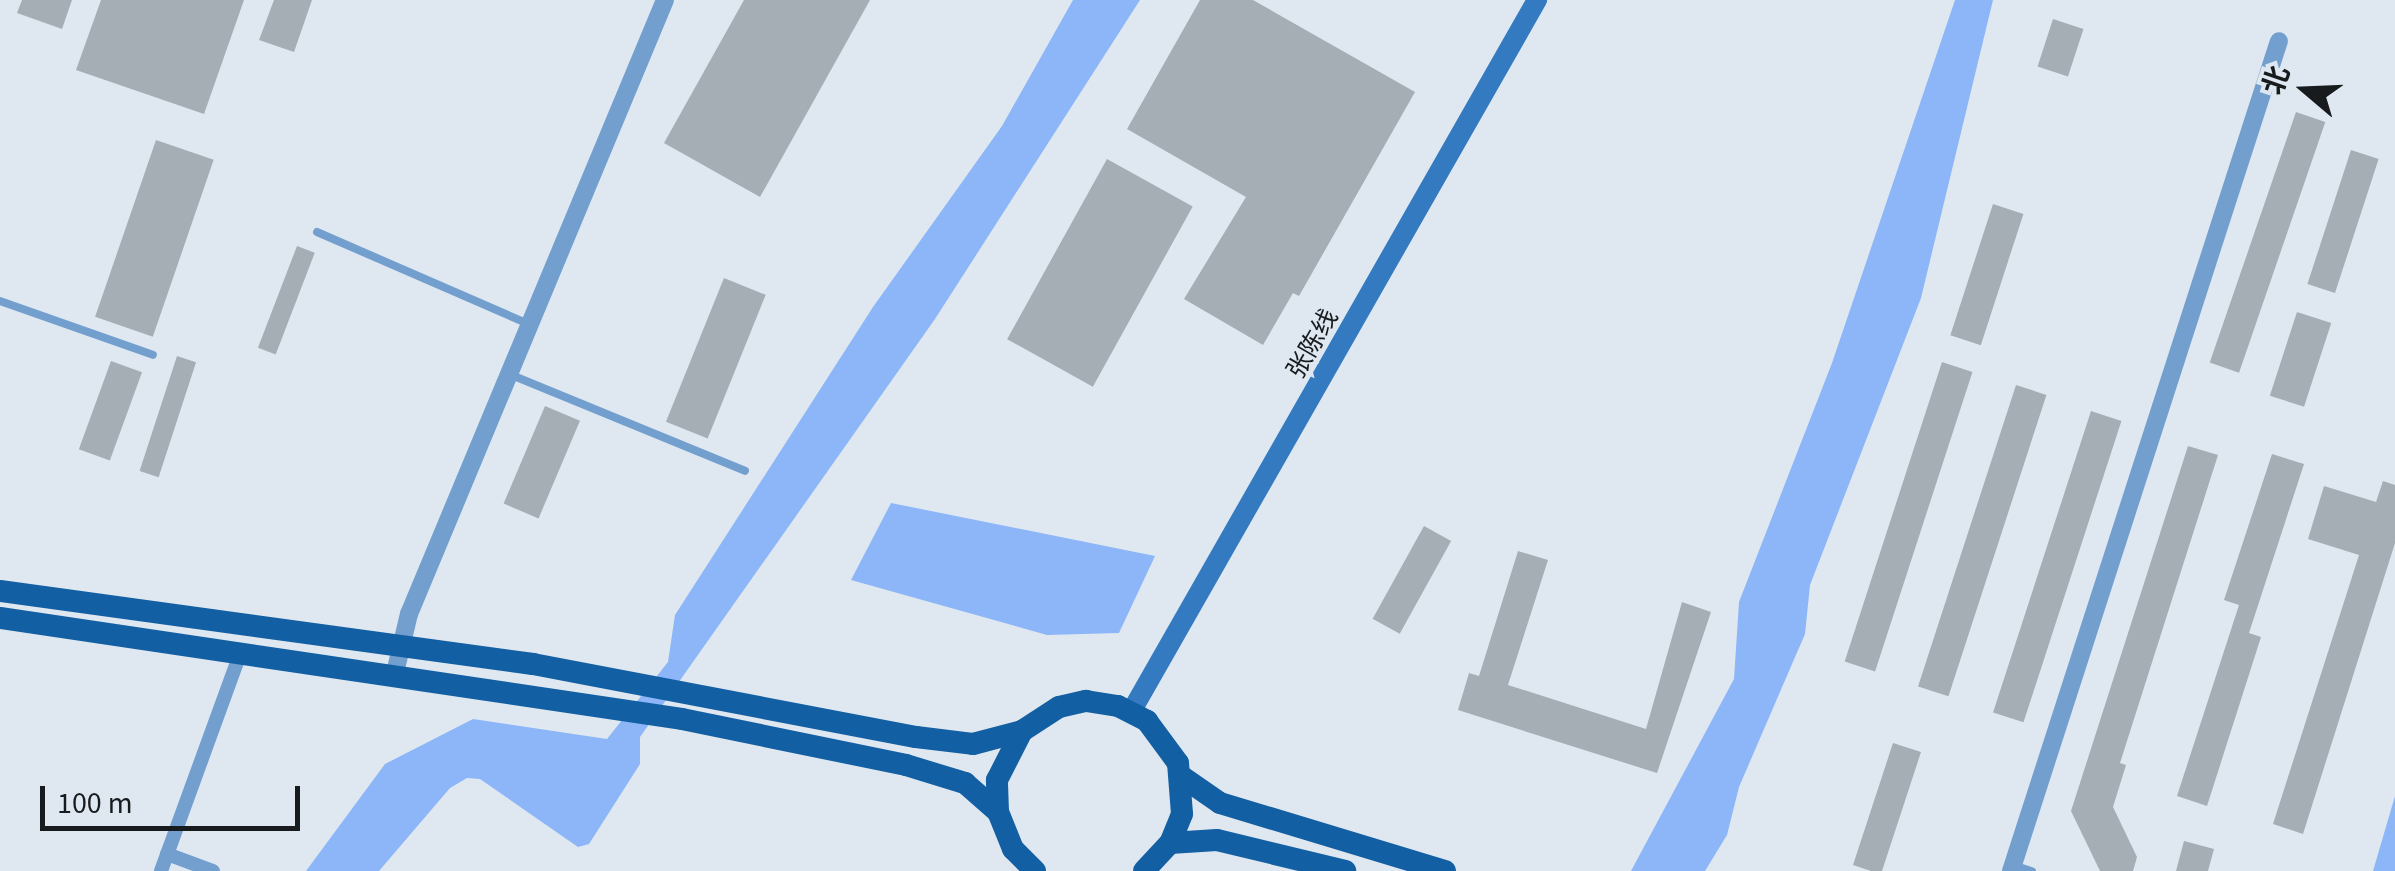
<!DOCTYPE html>
<meta charset="utf-8">
<style>
body{margin:0}
#map{position:relative;width:2395px;height:871px;overflow:hidden;background:#dfe8f0;font-family:"Source Sans 3","Noto Sans SC",sans-serif}
div>[style]{position:absolute}
[style*='--x']{left:calc(var(--x)*1px);top:calc(var(--y)*1px);width:calc(var(--w)*1px);rotate:calc(var(--a)*1deg)}
.water>*{inset:0;background:#8cb6f7}
.building>*{inset:0;background:#a5adb5;transform-origin:0 0}
.service>*{height:8px;margin:-4px;padding:0 4px;transform-origin:4px;border-radius:4px;background:#739fcf}
.minor>*{height:14px;margin:-7px;padding:0 7px;transform-origin:7px;border-radius:7px;background:#739fcf}
.tertiary>*{height:18px;margin:-9px;padding:0 9px;transform-origin:9px;border-radius:9px;background:#739fcf}
.secondary>*{height:20px;margin:-10px;padding:0 10px;transform-origin:10px;border-radius:10px;background:#337ac0}
.primary>*{height:22px;margin:-11px;padding:0 11px;transform-origin:11px;border-radius:11px;background:#135fa3}
span{translate:-50% -50%;white-space:nowrap;text-align:center;line-height:1.15;-webkit-text-stroke:8px #dfe8f0;paint-order:stroke}
.street-label{font-size:25px;color:#181b1e}
.north{position:absolute;left:2255px;top:40px;width:100px;height:100px;-webkit-text-stroke:8px #dfe8f0;paint-order:stroke;rotate:289deg;font-size:28px;font-weight:700;line-height:40px;text-align:center;color:#181b1e}
.north::after{content:'';display:block;margin:auto;width:35px;height:45px;background:#181b1e;clip-path:polygon(50% 0,100% 100%,50% 72%,0 100%)}
.scale{position:absolute;left:40px;top:786px;width:260px;height:45px;box-sizing:border-box;border:5px solid #181b1e;border-top:0;padding-left:12px;font-size:30px;line-height:35px;white-space:nowrap;color:#181b1e;-webkit-text-stroke:8px #dfe8f0;paint-order:stroke}
</style>
<div id="map">
<div class="water">
<i style="clip-path:polygon(1073px 0,1140px 0,935px 319px,640px 737px,640px 764px,589px 844px,578px 847px,480px 779px,467px 778px,450px 788px,379px 871px,306px 871px,385px 764px,473px 719px,607px 739px,668px 662px,675px 615px,873px 307px,1002px 126px)"></i>
<i style="clip-path:polygon(1955px 0,1993px 0,1921px 298px,1810px 585px,1805px 634px,1739px 787px,1727px 835px,1705px 871px,1631px 871px,1734px 679px,1739px 602px,1832px 363px)"></i>
<i style="clip-path:polygon(891px 503px,1155px 556px,1119px 633px,1047px 635px,851px 580px)"></i>
<i style="clip-path:polygon(2395px 796px,2395px 871px,2373px 871px)"></i>
</div>
<div class="building">
<i style="clip-path:polygon(22px 0,72px 0,62px 29px,17px 13px)"></i>
<i style="clip-path:polygon(101px 0,244px 0,204px 114px,76px 70px)"></i>
<i style="clip-path:polygon(274px 0,312px 0,294px 52px,259px 40px)"></i>
<i style="clip-path:polygon(744px 0,870px 0,760px 197px,664px 143px)"></i>
<i style="clip-path:polygon(1200px 0,1253px 0,1415px 92px,1299px 296px,1293px 293px,1263px 345px,1184px 299px,1246px 197px,1127px 129px)"></i>
<i style="left:2053px;top:19px;width:32px;height:50px;rotate:18deg"></i>
<i style="left:2296px;top:112px;width:31px;height:265px;rotate:19deg"></i>
<i style="left:156px;top:140px;width:61px;height:187px;rotate:19deg"></i>
<i style="left:2351px;top:150px;width:29px;height:141px;rotate:18deg"></i>
<i style="left:1107px;top:159px;width:98px;height:206px;rotate:29deg"></i>
<i style="left:1993px;top:204px;width:32px;height:138px;rotate:18deg"></i>
<i style="left:297px;top:246px;width:19px;height:109px;rotate:21deg"></i>
<i style="left:724px;top:278px;width:45px;height:155px;rotate:22deg"></i>
<i style="left:2297px;top:312px;width:36px;height:88px;rotate:18deg"></i>
<i style="left:177px;top:356px;width:20px;height:121px;rotate:18deg"></i>
<i style="left:111px;top:361px;width:33px;height:94px;rotate:20deg"></i>
<i style="left:1942px;top:362px;width:32px;height:315px;rotate:18deg"></i>
<i style="left:2016px;top:385px;width:32px;height:317px;rotate:18deg"></i>
<i style="left:545px;top:406px;width:38px;height:106px;rotate:23deg"></i>
<i style="left:2091px;top:411px;width:32px;height:317px;rotate:18deg"></i>
<i style="clip-path:polygon(2188px 446px,2218px 455px,2120px 763px,2126px 765px,2113px 807px,2137px 857px,2133px 871px,2100px 871px,2071px 811px)"></i>
<i style="clip-path:polygon(2272px 454px,2304px 464px,2249px 633px,2261px 637px,2207px 806px,2177px 796px,2239px 605px,2224px 600px)"></i>
<i style="clip-path:polygon(2383px 481px,2395px 485px,2395px 543px,2303px 834px,2273px 824px,2359px 555px,2308px 539px,2324px 486px,2376px 502px)"></i>
<i style="left:1424px;top:526px;width:31px;height:106px;rotate:29deg"></i>
<i style="clip-path:polygon(1518px 551px,1548px 560px,1508px 685px,1646px 729px,1682px 602px,1711px 612px,1657px 773px,1458px 710px,1469px 673px,1479px 676px)"></i>
<i style="clip-path:polygon(1893px 743px,1921px 752px,1882px 871px,1871px 871px,1853px 865px)"></i>
<i style="clip-path:polygon(2184px 841px,2214px 849px,2208px 871px,2176px 871px)"></i>
</div>
<div class="service">
<i style="--x:317;--y:232;--w:231;--a:23.5"></i>
<i style="--x:0;--y:301;--w:162;--a:19.4"></i>
<i style="--x:509;--y:374;--w:255;--a:22.3"></i>
<i style="--x:2013;--y:865;--w:20;--a:18"></i>
</div>
<div class="minor">
<i style="--x:167;--y:854;--w:49;--a:20.3"></i>
<i style="--x:161;--y:871;--w:234;--a:-70"></i>
</div>
<div class="tertiary">
<i style="--x:395;--y:673;--w:61;--a:-76.7"></i>
<i style="--x:409;--y:614;--w:665;--a:-67.37"></i>
<i style="--x:2011;--y:871;--w:872;--a:-72.11"></i>
</div>
<div class="secondary">
<i style="--x:1131;--y:712;--w:820;--a:-60.31"></i>
</div>
<div class="primary">
<i style="--x:0;--y:591;--w:538;--a:7.8"></i>
<i style="--x:533;--y:664;--w:390;--a:10.8"></i>
<i style="--x:916;--y:737;--w:57;--a:7"></i>
<i style="--x:973;--y:744;--w:51;--a:-14.9"></i>
<i style="--x:0;--y:618;--w:689;--a:8.42"></i>
<i style="--x:682;--y:719;--w:229;--a:11.6"></i>
<i style="--x:906;--y:765;--w:62;--a:17"></i>
<i style="--x:965;--y:783;--w:44;--a:41.3"></i>
<i style="--x:1181;--y:776;--w:47;--a:34.7"></i>
<i style="--x:1220;--y:803;--w:235;--a:16.8"></i>
<i style="--x:1170;--y:843;--w:47;--a:-3.7"></i>
<i style="--x:1217;--y:840;--w:132;--a:13.6"></i>
<i style="--x:1035;--y:871;--w:31;--a:-135"></i>
<i style="--x:1013;--y:849;--w:40;--a:-112"></i>
<i style="--x:998;--y:812;--w:32;--a:-92"></i>
<i style="--x:997;--y:780;--w:55;--a:-63"></i>
<i style="--x:1022;--y:731;--w:44;--a:-33"></i>
<i style="--x:1059;--y:707;--w:28;--a:-13"></i>
<i style="--x:1086;--y:701;--w:32;--a:9"></i>
<i style="--x:1118;--y:706;--w:33;--a:27"></i>
<i style="--x:1147;--y:721;--w:52;--a:53.6"></i>
<i style="--x:1178;--y:763;--w:51;--a:85.5"></i>
<i style="--x:1182;--y:814;--w:31;--a:112"></i>
<i style="--x:1170;--y:843;--w:38;--a:133"></i>
</div>
<div class="street-label">
<span style="left:1313px;top:344px;rotate:-60deg">张陈线</span>
</div>
<div class="north">北</div>
<div class="scale">100 m</div>
</div>
